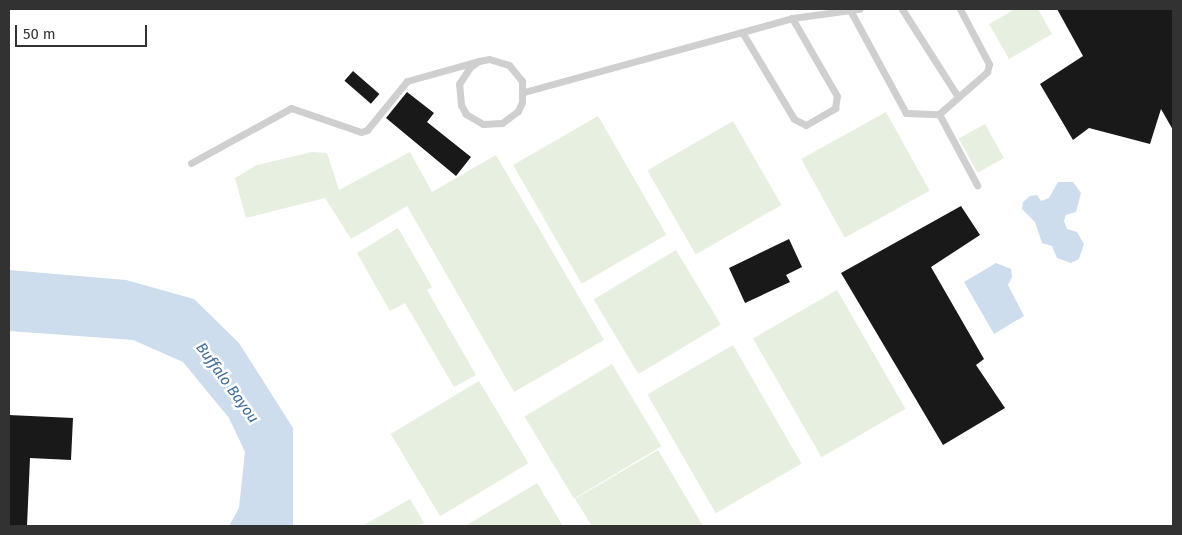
<!DOCTYPE html>
<style>
body{margin:0}
#map{position:relative;width:1182px;height:535px;overflow:hidden;background:#fff;font-family:"Fira Sans",sans-serif}
div>[style]{position:absolute}
[style*='--x']{left:calc(var(--x)*1px);top:calc(var(--y)*1px);width:calc(var(--w)*1px);rotate:calc(var(--a)*1deg)}
.green>*{inset:0;background:#e7efe1;transform-origin:0 0}
.water>*{inset:0;background:#cdddee}
.building>*{inset:0;background:#191919;transform-origin:0 0}
.service>*{height:7px;margin:-3.5px;padding:0 3.5px;transform-origin:3.5px;border-radius:3.5px;background:#cfcfcf}
span{translate:-50% -50%;white-space:nowrap;text-align:center;line-height:1.15;-webkit-text-stroke:5px #fff;paint-order:stroke}
.water-label{font-size:15px;color:#3d6a98;font-style:italic}
.frame{position:absolute;inset:0;border:10px solid #323232;pointer-events:none}
.scale{position:absolute;left:15px;top:25px;width:132px;height:22px;box-sizing:border-box;border:2px solid #323232;border-top:0;padding-left:6px;font-size:15px;line-height:18px;white-space:nowrap;color:#323232;-webkit-text-stroke:4px #fff;paint-order:stroke}
</style>
<div id="map">
<div class="green">
<i style="clip-path:polygon(1015px 9px,1038px 9px,1052px 34px,1009px 59px,989px 24px)"></i>
<i style="left:886px;top:112px;width:90px;height:97px;rotate:61deg"></i>
<i style="left:598px;top:116px;width:137px;height:98px;rotate:60deg"></i>
<i style="left:733px;top:121px;width:97px;height:99px;rotate:60deg"></i>
<i style="left:985px;top:124px;width:39px;height:30px;rotate:61deg"></i>
<i style="clip-path:polygon(312px 152px,327px 153px,339px 190px,410px 152px,432px 192px,496px 155px,604px 340px,514px 392px,407px 206px,351px 239px,325px 198px,246px 218px,235px 178px,257px 165px)"></i>
<i style="clip-path:polygon(398px 228px,432px 287px,427px 290px,476px 375px,454px 387px,405px 303px,390px 311px,357px 253px)"></i>
<i style="left:676px;top:250px;width:87px;height:96px;rotate:59deg"></i>
<i style="left:837px;top:290px;width:137px;height:97px;rotate:60deg"></i>
<i style="left:733px;top:345px;width:137px;height:99px;rotate:60deg"></i>
<i style="left:612px;top:364px;width:96px;height:102px;rotate:59deg"></i>
<i style="left:479px;top:381px;width:96px;height:103px;rotate:59deg"></i>
<i style="clip-path:polygon(658px 450px,703px 526px,592px 526px,575px 499px)"></i>
<i style="clip-path:polygon(537px 483px,563px 526px,465px 526px)"></i>
<i style="clip-path:polygon(410px 499px,424px 523px,417px 526px,362px 526px)"></i>
</div>
<div class="water">
<i style="clip-path:polygon(1058px 182px,1073px 182px,1081px 193px,1076px 212px,1066px 215px,1064px 221px,1067px 229px,1077px 232px,1084px 244px,1079px 259px,1071px 263px,1057px 258px,1052px 246px,1042px 243px,1035px 222px,1022px 209px,1023px 202px,1030px 196px,1037px 195px,1041px 201px,1049px 198px)"></i>
<i style="clip-path:polygon(996px 263px,1011px 269px,1012px 277px,1008px 285px,1024px 316px,994px 334px,964px 282px)"></i>
<i style="clip-path:polygon(9px 270px,126px 280px,194px 299px,239px 343px,293px 428px,293px 526px,229px 526px,239px 508px,245px 452px,229px 418px,183px 362px,133px 340px,9px 331px)"></i>
</div>
<div class="building">
<i style="clip-path:polygon(1057px 9px,1173px 9px,1173px 130px,1161px 109px,1150px 144px,1089px 128px,1073px 140px,1040px 84px,1083px 56px)"></i>
<i style="left:353px;top:71px;width:35px;height:13px;rotate:41deg"></i>
<i style="clip-path:polygon(407px 92px,434px 113px,427px 122px,471px 157px,456px 176px,386px 118px)"></i>
<i style="clip-path:polygon(961px 206px,980px 235px,931px 267px,984px 359px,976px 365px,1005px 408px,943px 445px,841px 273px)"></i>
<i style="clip-path:polygon(789px 239px,802px 267px,786px 275px,790px 282px,745px 303px,729px 268px)"></i>
<i style="clip-path:polygon(9px 415px,73px 418px,71px 460px,30px 458px,27px 526px,9px 526px)"></i>
</div>
<div class="service">
<i style="--x:902;--y:9;--w:104;--a:57.5"></i>
<i style="--x:850;--y:10;--w:117;--a:61.5"></i>
<i style="--x:906;--y:113;--w:33;--a:2"></i>
<i style="--x:939;--y:114;--w:64;--a:-41.2"></i>
<i style="--x:987;--y:72;--w:8;--a:-76"></i>
<i style="--x:989;--y:64;--w:62;--a:-117.8"></i>
<i style="--x:742;--y:32;--w:101;--a:59.1"></i>
<i style="--x:794;--y:119;--w:13;--a:27"></i>
<i style="--x:806;--y:125;--w:34;--a:-30"></i>
<i style="--x:835;--y:108;--w:12;--a:-81"></i>
<i style="--x:837;--y:96;--w:90;--a:-120"></i>
<i style="--x:524;--y:92;--w:278;--a:-15.4"></i>
<i style="--x:792;--y:18;--w:68;--a:-7.7"></i>
<i style="--x:939;--y:114;--w:81;--a:61.8"></i>
<i style="--x:191;--y:163;--w:114;--a:-28.8"></i>
<i style="--x:291;--y:108;--w:74;--a:18.9"></i>
<i style="--x:361;--y:132;--w:6;--a:-18"></i>
<i style="--x:367;--y:130;--w:63;--a:-50.8"></i>
<i style="--x:407;--y:81;--w:75;--a:-15.5"></i>
<i style="--x:479;--y:61;--w:10;--a:-11"></i>
<i style="--x:489;--y:59;--w:21;--a:17"></i>
<i style="--x:509;--y:65;--w:21;--a:51"></i>
<i style="--x:522;--y:81;--w:21;--a:90"></i>
<i style="--x:522;--y:102;--w:10;--a:114"></i>
<i style="--x:518;--y:111;--w:20;--a:143"></i>
<i style="--x:502;--y:123;--w:19;--a:177"></i>
<i style="--x:483;--y:124;--w:20;--a:-150"></i>
<i style="--x:466;--y:114;--w:10;--a:-119"></i>
<i style="--x:461;--y:105;--w:21;--a:-95"></i>
<i style="--x:459;--y:84;--w:20;--a:-57"></i>
<i style="--x:470;--y:67;--w:11;--a:-34"></i>
</div>
<div class="water-label">
<span style="left:227px;top:383px;rotate:54deg">Buffalo Bayou</span>
</div>
<div class="frame"></div>
<div class="scale">50 m</div>
</div>
